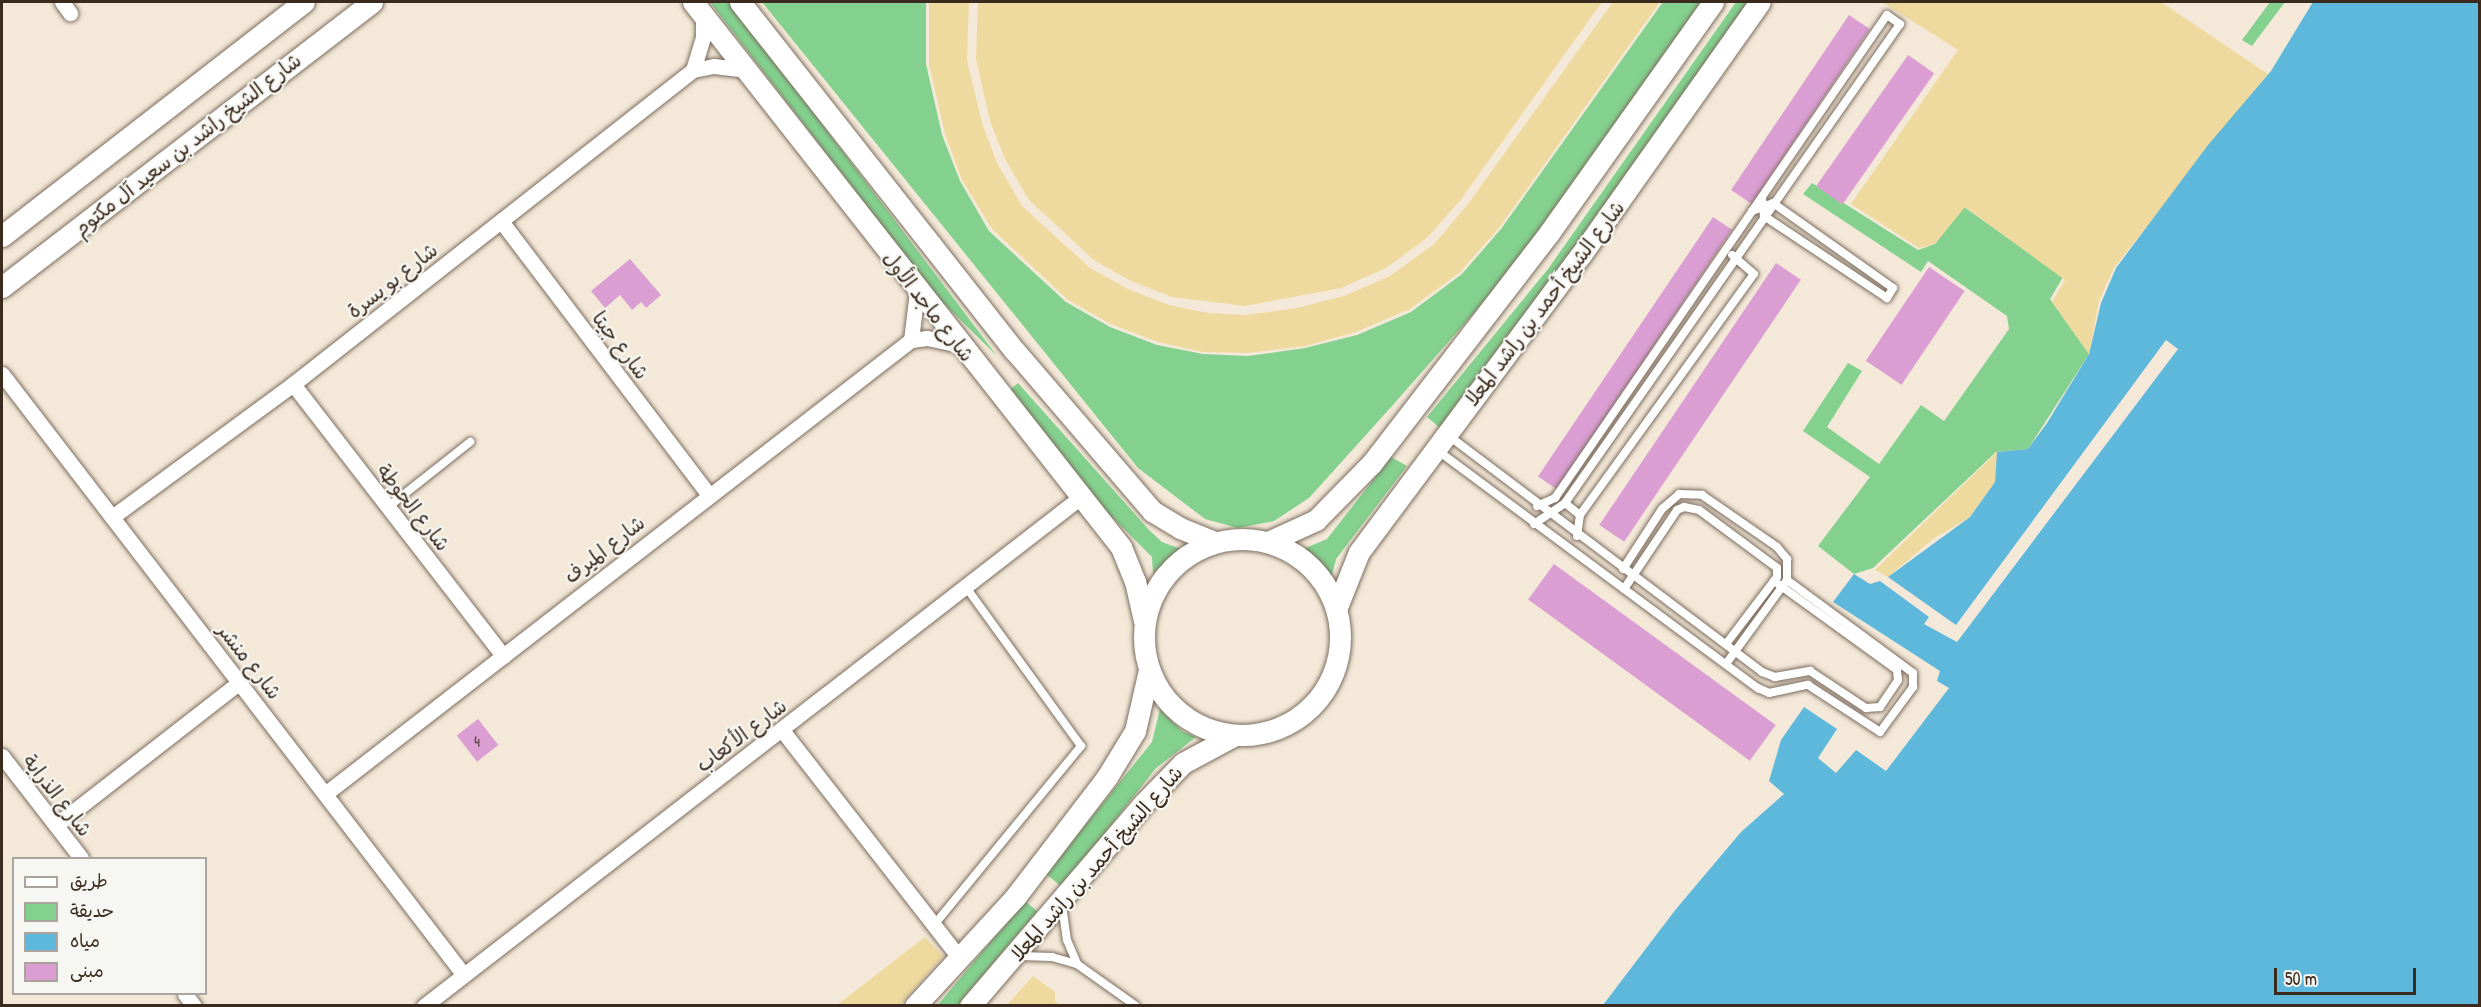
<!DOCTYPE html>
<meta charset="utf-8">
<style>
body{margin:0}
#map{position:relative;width:2481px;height:1007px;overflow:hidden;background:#f4e9d9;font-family:"Patrick Hand","Playpen Sans Arabic",sans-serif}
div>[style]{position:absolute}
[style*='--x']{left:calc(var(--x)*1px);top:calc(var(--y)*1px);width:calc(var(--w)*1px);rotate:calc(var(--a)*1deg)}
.green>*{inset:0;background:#84d18f;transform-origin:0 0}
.sand>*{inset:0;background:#eeda9e}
.water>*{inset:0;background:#5eb8dc}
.building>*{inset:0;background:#da9ed3;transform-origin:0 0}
.roads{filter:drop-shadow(0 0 2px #7c6d5f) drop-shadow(0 0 2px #7c6d5f)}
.lane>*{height:8px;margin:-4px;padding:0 4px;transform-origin:4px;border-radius:4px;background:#fff}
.street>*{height:15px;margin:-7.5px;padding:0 7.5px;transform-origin:7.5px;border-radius:7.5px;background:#fff}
.secondary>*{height:21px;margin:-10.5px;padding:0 10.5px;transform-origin:10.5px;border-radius:10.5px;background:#fff}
.secondary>.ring{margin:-10.5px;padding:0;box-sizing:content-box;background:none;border:21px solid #fff;border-radius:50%}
span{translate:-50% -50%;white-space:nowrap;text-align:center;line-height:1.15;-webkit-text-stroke:4.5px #f6f6f2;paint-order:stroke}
.number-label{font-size:16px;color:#63474b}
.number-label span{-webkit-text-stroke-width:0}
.street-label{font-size:20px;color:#3b2a1e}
.frame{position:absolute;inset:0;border:3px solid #3b2a1e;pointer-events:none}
.legend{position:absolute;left:12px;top:857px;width:195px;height:138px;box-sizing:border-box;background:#f6f6f2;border:2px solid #aba49d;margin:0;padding:8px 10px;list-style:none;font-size:18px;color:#3b2a1e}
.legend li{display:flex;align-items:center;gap:12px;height:30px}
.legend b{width:30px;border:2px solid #aba49d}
.scale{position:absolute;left:2274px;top:968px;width:142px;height:27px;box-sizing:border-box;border:3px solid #3b2a1e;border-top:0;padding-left:8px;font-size:18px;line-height:21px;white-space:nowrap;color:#3b2a1e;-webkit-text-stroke:4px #f6f6f2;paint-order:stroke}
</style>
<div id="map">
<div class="green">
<i style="clip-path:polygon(710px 2px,730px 2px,997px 356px,934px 294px)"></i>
<i style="clip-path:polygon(762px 2px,926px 2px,926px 64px,942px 135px,960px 181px,989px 231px,1066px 302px,1110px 327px,1157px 345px,1203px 354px,1248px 356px,1305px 348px,1357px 335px,1411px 312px,1462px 274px,1501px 229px,1663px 2px,1704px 2px,1546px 231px,1392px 406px,1309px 498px,1274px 521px,1238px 528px,1205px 519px,1138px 468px)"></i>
<i style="clip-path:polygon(1736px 2px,1757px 2px,1440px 428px,1427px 417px,1548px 269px)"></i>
<i style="clip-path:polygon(2270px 2px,2285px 2px,2252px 46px,2242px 40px)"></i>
<i style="clip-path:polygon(1812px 183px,1918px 250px,1935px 244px,1964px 207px,2063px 277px,2050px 299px,2089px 354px,2028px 449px,1996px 452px,1873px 568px,1854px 574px,1818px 546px,1870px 477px,1803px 431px,1848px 363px,1862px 371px,1827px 427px,1879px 464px,1921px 405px,1944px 421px,2009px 329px,2007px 316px,1928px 261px,1921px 272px,1803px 194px)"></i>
<i style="clip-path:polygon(1018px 383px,1149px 530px,1162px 542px,1181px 549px,1153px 573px,1152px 557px,1064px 469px,1006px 393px)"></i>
<i style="clip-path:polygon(1391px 457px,1407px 466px,1336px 559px,1331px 579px,1313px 558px,1301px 550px,1327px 539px)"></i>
<i style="clip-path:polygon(1160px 709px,1182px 731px,1196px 737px,1156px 768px,1062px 887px,1046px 874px,1152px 742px)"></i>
<i style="left:1025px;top:901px;width:16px;height:140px;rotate:40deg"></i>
</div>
<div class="sand">
<i style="clip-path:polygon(929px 2px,969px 2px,967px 60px,982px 123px,997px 163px,1022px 206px,1090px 268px,1128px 289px,1169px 305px,1208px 313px,1246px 315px,1297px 308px,1344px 296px,1390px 276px,1434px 244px,1468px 204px,1613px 2px,1660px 2px,1499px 228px,1460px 272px,1410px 309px,1356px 332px,1305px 346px,1248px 353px,1203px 352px,1158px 342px,1111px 324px,1068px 300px,992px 229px,962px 180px,945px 134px,929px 64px)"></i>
<i style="clip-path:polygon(978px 2px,1602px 2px,1462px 198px,1428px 237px,1386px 268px,1341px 288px,1245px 306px,1172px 297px,1131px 281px,1095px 261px,1029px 200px,1005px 159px,990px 121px,976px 59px)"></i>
<i style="clip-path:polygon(1882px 2px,2161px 2px,2268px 74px,2114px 268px,2099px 301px,2089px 354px,2052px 302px,2065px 280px,1965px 207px,1935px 244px,1919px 248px,1851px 204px,1958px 50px)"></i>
<i style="clip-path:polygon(1997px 452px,1995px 482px,1970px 517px,1933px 539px,1888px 577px,1875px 570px)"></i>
<i style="clip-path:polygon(925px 937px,943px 956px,900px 1005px,837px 1005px)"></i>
<i style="clip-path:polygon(1033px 976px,1055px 992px,1055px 1001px,1061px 1005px,1007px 1005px)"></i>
</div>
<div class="water">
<i style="clip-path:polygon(2313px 2px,2479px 2px,2479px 1005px,1603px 1005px,1676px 909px,1741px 832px,1784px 794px,1769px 781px,1781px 740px,1804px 707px,1837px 729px,1818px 758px,1836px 773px,1856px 750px,1886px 771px,1949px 688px,1937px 681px,1940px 671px,1833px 602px,1854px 574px,1870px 584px,1880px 581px,1929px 617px,1924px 624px,1957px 642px,2178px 349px,2166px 340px,1956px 625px,1888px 577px,1970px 517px,1995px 482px,1997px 452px,2028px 449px,2047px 423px,2089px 354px,2101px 303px,2116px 268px,2208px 145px,2271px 71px)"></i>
</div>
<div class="building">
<i style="left:1849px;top:15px;width:25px;height:211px;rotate:34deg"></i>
<i style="left:1908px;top:55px;width:32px;height:160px;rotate:35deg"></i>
<i style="left:1713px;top:217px;width:23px;height:313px;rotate:34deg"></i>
<i style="clip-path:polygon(630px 259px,661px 295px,646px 308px,641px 302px,632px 310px,620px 295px,605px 308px,591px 291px)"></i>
<i style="left:1776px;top:263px;width:30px;height:316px;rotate:34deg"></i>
<i style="left:1929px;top:267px;width:43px;height:113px;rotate:34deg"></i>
<i style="left:1554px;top:564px;width:274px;height:44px;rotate:36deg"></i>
<i style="left:478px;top:719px;width:33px;height:27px;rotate:52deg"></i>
</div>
<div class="roads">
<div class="lane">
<i style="--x:1752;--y:211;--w:12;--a:-20"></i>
<i style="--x:1763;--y:207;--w:11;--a:-22"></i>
<i style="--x:1773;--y:203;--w:147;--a:35.3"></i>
<i style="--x:1893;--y:288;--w:12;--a:121"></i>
<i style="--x:1887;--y:298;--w:148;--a:-146.3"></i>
<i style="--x:1764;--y:216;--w:9;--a:-96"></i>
<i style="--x:1763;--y:207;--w:10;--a:-96"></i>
<i style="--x:1449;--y:436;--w:392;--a:37"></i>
<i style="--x:1762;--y:672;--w:14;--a:21"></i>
<i style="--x:1775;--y:677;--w:36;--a:-10"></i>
<i style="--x:1810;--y:671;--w:67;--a:33.5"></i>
<i style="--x:1866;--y:708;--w:14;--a:-4"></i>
<i style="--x:1880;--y:707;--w:32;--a:-56"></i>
<i style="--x:1898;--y:680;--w:10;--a:-96"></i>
<i style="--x:1897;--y:670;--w:152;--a:-144.1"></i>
<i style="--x:1437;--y:450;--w:400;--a:36.6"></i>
<i style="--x:1758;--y:688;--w:12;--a:24"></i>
<i style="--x:1769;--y:693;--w:40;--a:-12"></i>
<i style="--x:1808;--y:685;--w:86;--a:33.1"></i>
<i style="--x:1880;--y:732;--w:56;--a:-53.7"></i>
<i style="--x:1913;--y:687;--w:14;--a:-90"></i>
<i style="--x:1913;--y:673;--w:157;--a:-143.6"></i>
<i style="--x:1537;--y:506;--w:20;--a:-24"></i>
<i style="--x:1555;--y:498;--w:586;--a:-55.5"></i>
<i style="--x:1887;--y:15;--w:16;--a:35"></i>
<i style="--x:1900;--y:24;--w:585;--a:124.97"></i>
<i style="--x:388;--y:507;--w:105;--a:-38.4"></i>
<i style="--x:1534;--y:524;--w:37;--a:-34"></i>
<i style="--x:1565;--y:503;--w:19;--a:39"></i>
<i style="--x:1577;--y:536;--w:21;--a:-82"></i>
<i style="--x:1580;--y:515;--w:297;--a:-54.2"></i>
<i style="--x:1754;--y:274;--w:29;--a:-139"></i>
<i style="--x:1623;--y:569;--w:72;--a:-57"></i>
<i style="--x:1662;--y:509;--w:23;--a:-41"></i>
<i style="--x:1679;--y:494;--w:23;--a:2"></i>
<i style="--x:1702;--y:495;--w:91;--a:34.7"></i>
<i style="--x:1777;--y:547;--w:16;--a:50"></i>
<i style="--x:1787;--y:559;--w:21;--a:90"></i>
<i style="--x:1787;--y:580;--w:104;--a:126"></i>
<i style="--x:1624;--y:589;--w:95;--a:-56.1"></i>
<i style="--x:1677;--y:510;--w:8;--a:-23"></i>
<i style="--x:1684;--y:507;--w:15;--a:11"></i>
<i style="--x:1699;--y:510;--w:97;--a:36.6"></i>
<i style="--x:1777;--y:568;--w:9;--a:90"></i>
<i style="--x:1777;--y:577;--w:84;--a:127.3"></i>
<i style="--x:1062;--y:905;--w:35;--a:82"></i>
<i style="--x:1067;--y:940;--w:26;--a:67"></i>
<i style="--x:934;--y:925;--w:232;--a:-50.6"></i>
<i style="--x:1081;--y:746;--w:196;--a:-125.9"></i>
<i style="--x:1020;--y:956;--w:32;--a:2"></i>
<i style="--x:1052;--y:957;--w:26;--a:16"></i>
<i style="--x:1077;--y:964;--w:72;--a:35.4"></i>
</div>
<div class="street">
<i style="--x:62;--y:2;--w:14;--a:54"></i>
<i style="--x:693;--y:70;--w:34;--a:-73"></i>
<i style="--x:703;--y:37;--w:23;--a:-90"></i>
<i style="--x:501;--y:221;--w:343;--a:52.8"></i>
<i style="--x:911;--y:340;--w:49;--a:-83"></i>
<i style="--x:2;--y:374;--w:757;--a:52.46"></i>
<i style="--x:293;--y:384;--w:344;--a:52.3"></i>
<i style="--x:112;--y:517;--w:225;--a:-36.3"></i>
<i style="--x:293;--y:384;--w:509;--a:-38.13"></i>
<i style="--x:693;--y:70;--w:21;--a:-11"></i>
<i style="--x:714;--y:66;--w:32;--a:7"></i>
<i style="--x:782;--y:730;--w:288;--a:52.1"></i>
<i style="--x:2;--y:756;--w:129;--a:52.2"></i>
<i style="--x:325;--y:794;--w:741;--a:-37.77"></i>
<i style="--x:911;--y:340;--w:16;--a:-7"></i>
<i style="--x:927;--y:338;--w:33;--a:12"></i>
<i style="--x:56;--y:825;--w:233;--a:-37.9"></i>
<i style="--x:185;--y:994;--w:15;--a:53"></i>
<i style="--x:424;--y:1006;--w:833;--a:-37.78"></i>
</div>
<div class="secondary">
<i style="--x:693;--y:2;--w:693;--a:51.86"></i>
<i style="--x:1121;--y:547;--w:37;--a:68"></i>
<i style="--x:1135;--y:581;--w:41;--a:77.3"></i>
<i style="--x:740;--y:2;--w:444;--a:51.8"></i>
<i style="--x:1015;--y:351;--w:211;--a:49.4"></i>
<i style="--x:1152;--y:511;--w:33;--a:31"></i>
<i style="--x:1180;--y:528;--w:38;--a:22"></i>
<i style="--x:2;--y:236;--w:382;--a:-37.8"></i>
<i style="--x:2;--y:287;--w:467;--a:-37.6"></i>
<i class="ring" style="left:1144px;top:539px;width:175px;height:175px"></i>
<i style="--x:1268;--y:542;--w:53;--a:-24.6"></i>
<i style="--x:1316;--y:520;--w:80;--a:-45.5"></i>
<i style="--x:1372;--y:463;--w:290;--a:-52.4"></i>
<i style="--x:1549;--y:233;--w:283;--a:-54.6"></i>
<i style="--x:1337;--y:607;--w:59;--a:-68.2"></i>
<i style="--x:1359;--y:552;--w:369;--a:-53.3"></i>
<i style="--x:1580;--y:256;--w:311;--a:-54.7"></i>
<i style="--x:915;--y:1006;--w:149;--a:-47.4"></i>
<i style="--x:1016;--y:896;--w:150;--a:-52.6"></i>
<i style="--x:1107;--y:777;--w:54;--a:-58.7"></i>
<i style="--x:1135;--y:731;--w:63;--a:-77.1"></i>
<i style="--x:970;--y:1006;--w:267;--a:-49.4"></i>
<i style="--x:1144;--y:803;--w:56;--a:-45.7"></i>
<i style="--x:1183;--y:763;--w:57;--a:-28.4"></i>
</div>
</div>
<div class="number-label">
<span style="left:477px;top:741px">4</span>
</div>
<div class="street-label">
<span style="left:187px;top:144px;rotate:-38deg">شارع الشيخ راشد بن سعيد آل مكتوم</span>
<span style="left:392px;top:280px;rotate:-38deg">شارع بو يسرة</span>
<span style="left:1544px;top:303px;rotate:-53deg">شارع الشيخ أحمد بن راشد المعلا</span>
<span style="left:929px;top:306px;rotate:52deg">شارع ماجد الأول</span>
<span style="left:621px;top:345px;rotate:53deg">شارع جيتا</span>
<span style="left:414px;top:507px;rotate:52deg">شارع الحوطة</span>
<span style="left:604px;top:549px;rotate:-38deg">شارع الميرف</span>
<span style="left:250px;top:661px;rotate:52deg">شارع منشر</span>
<span style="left:741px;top:735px;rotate:-37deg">شارع الأكعاب</span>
<span style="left:58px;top:795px;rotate:52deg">شارع الذراية</span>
<span style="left:1096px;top:863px;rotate:-49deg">شارع الشيخ أحمد بن راشد المعلا</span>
</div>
<div class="frame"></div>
<ul class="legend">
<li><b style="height:8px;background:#fff"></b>طريق</li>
<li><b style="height:16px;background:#84d18f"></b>حديقة</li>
<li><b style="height:16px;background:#5eb8dc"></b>مياه</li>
<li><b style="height:16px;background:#da9ed3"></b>مبنى</li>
</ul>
<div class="scale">50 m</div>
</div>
